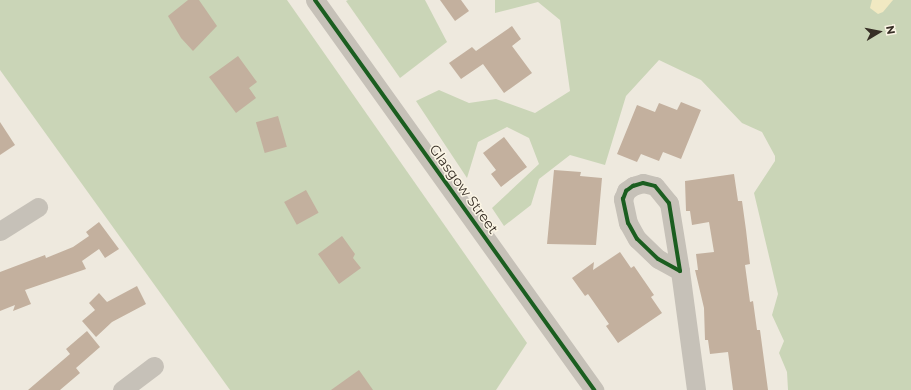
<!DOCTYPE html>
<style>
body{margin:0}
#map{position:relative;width:911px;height:390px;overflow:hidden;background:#eee9de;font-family:Montserrat,sans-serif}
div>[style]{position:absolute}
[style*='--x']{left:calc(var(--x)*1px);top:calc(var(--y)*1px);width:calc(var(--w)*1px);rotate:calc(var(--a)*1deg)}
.green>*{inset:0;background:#cad5b7}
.sand>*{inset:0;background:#f1e9c2}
.building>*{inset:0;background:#c3b09e;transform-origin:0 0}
.minor>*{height:19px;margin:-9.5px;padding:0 9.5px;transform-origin:9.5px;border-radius:9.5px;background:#c6c1b8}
.cycleway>*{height:4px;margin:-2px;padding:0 2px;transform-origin:2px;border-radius:2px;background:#1b5e20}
span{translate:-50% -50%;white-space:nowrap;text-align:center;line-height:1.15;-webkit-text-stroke:3px #fbf5e5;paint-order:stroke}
.street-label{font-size:14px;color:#372f26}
.north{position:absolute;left:859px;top:12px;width:40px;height:40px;-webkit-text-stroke:3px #fbf5e5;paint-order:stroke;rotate:80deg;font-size:11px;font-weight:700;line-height:16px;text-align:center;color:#372f26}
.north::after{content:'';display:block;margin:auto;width:14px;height:18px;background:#372f26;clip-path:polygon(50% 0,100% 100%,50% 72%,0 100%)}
</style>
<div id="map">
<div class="green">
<i style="clip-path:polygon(0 0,287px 0,527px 343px,496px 390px,230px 390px,0 70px)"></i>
<i style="clip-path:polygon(348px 0,425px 0,447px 42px,400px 78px,346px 1px)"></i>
<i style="clip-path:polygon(495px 0,911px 0,911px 390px,788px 390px,787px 372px,779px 353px,784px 341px,772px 315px,778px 294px,754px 193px,775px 161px,775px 156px,762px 132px,742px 123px,701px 80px,659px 60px,626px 96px,605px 165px,570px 155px,539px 179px,531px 205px,504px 226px,492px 208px,539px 164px,529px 138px,507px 127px,478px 142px,467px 178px,416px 101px,439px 90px,469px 103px,496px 99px,535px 113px,570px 91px,560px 20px,538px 2px,495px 13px)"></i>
</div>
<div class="sand">
<i style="clip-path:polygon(872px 0,893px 0,883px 12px,878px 14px,870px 8px)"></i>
</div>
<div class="building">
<i style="clip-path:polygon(188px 0,199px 0,217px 26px,193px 51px,181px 38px,168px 16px)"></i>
<i style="clip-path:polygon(440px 0,461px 0,469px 11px,455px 21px)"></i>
<i style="clip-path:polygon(512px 26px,521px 39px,512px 46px,532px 73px,504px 93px,483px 64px,461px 79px,449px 63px,472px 47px,476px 51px)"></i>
<i style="clip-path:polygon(238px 56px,257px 82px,249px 88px,256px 98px,236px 113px,209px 77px)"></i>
<i style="clip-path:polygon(681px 102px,701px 110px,681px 159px,663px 152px,659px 161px,641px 154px,637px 162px,617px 154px,637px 105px,655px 112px,659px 103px,677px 110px)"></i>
<i style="left:278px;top:116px;width:32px;height:23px;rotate:74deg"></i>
<i style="clip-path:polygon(0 122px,15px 145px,0 155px)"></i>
<i style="clip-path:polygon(504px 137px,527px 167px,501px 187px,491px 174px,496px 170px,483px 153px)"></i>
<i style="clip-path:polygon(554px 170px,581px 172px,580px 176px,602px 178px,596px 245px,547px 244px)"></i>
<i style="clip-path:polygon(734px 174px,738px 201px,742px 201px,746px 230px,750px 264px,745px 265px,750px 302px,753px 301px,757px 330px,760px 330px,768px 390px,733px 390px,728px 352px,710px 354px,708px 340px,705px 340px,704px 308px,695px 270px,698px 270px,696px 254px,714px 252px,709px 222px,692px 225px,690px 211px,686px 211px,685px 181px)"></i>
<i style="left:306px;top:190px;width:26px;height:25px;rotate:61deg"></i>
<i style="clip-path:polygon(99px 222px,119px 249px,105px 258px,99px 249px,82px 261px,86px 269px,25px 290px,31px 304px,13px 311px,15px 305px,0 311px,0 272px,45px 255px,46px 258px,73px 247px,89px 236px,86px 232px)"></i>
<i style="clip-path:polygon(342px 236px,355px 254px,353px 258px,361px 268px,339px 284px,318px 254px)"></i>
<i style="clip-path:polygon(620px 252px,631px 268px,634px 266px,654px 295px,651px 297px,662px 313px,618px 343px,606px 326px,609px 324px,588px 294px,585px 296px,572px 278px,594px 262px,593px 270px)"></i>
<i style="clip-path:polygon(137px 286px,146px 304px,112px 322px,96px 337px,82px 321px,95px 310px,89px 303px,99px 293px,107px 302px)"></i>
<i style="clip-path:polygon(87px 331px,100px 347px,76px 368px,80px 373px,60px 390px,28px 390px,70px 354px,66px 349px)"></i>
<i style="clip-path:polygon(359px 370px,373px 390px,331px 390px)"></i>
</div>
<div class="minor">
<i style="--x:315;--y:0;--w:480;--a:54.4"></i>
<i style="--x:643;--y:183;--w:12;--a:14"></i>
<i style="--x:655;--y:186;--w:22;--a:51"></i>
<i style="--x:669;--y:203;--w:69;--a:80.8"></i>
<i style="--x:680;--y:271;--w:25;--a:-151"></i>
<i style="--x:658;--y:259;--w:29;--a:-136"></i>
<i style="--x:637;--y:239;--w:18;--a:-119"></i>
<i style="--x:628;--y:223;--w:25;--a:-102"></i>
<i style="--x:623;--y:199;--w:9;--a:-69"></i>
<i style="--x:626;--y:191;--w:9;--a:-36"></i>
<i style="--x:633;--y:186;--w:10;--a:-17"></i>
<i style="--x:0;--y:231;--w:45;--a:-32.3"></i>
<i style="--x:680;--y:271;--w:120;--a:82.3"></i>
<i style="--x:122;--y:390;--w:40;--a:-37"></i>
</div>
<div class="cycleway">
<i style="--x:315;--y:0;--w:480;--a:54.4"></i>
<i style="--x:643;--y:183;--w:12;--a:14"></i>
<i style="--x:655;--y:186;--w:22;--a:51"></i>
<i style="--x:669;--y:203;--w:69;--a:80.8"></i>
<i style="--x:680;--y:271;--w:25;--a:-151"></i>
<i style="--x:658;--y:259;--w:29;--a:-136"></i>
<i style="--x:637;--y:239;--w:18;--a:-119"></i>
<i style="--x:628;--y:223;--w:25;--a:-102"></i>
<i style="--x:623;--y:199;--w:9;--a:-69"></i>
<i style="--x:626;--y:191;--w:9;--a:-36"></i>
<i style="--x:633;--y:186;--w:10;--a:-17"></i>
</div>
<div class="street-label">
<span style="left:464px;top:189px;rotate:54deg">Glasgow Street</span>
</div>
<div class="north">N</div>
</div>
